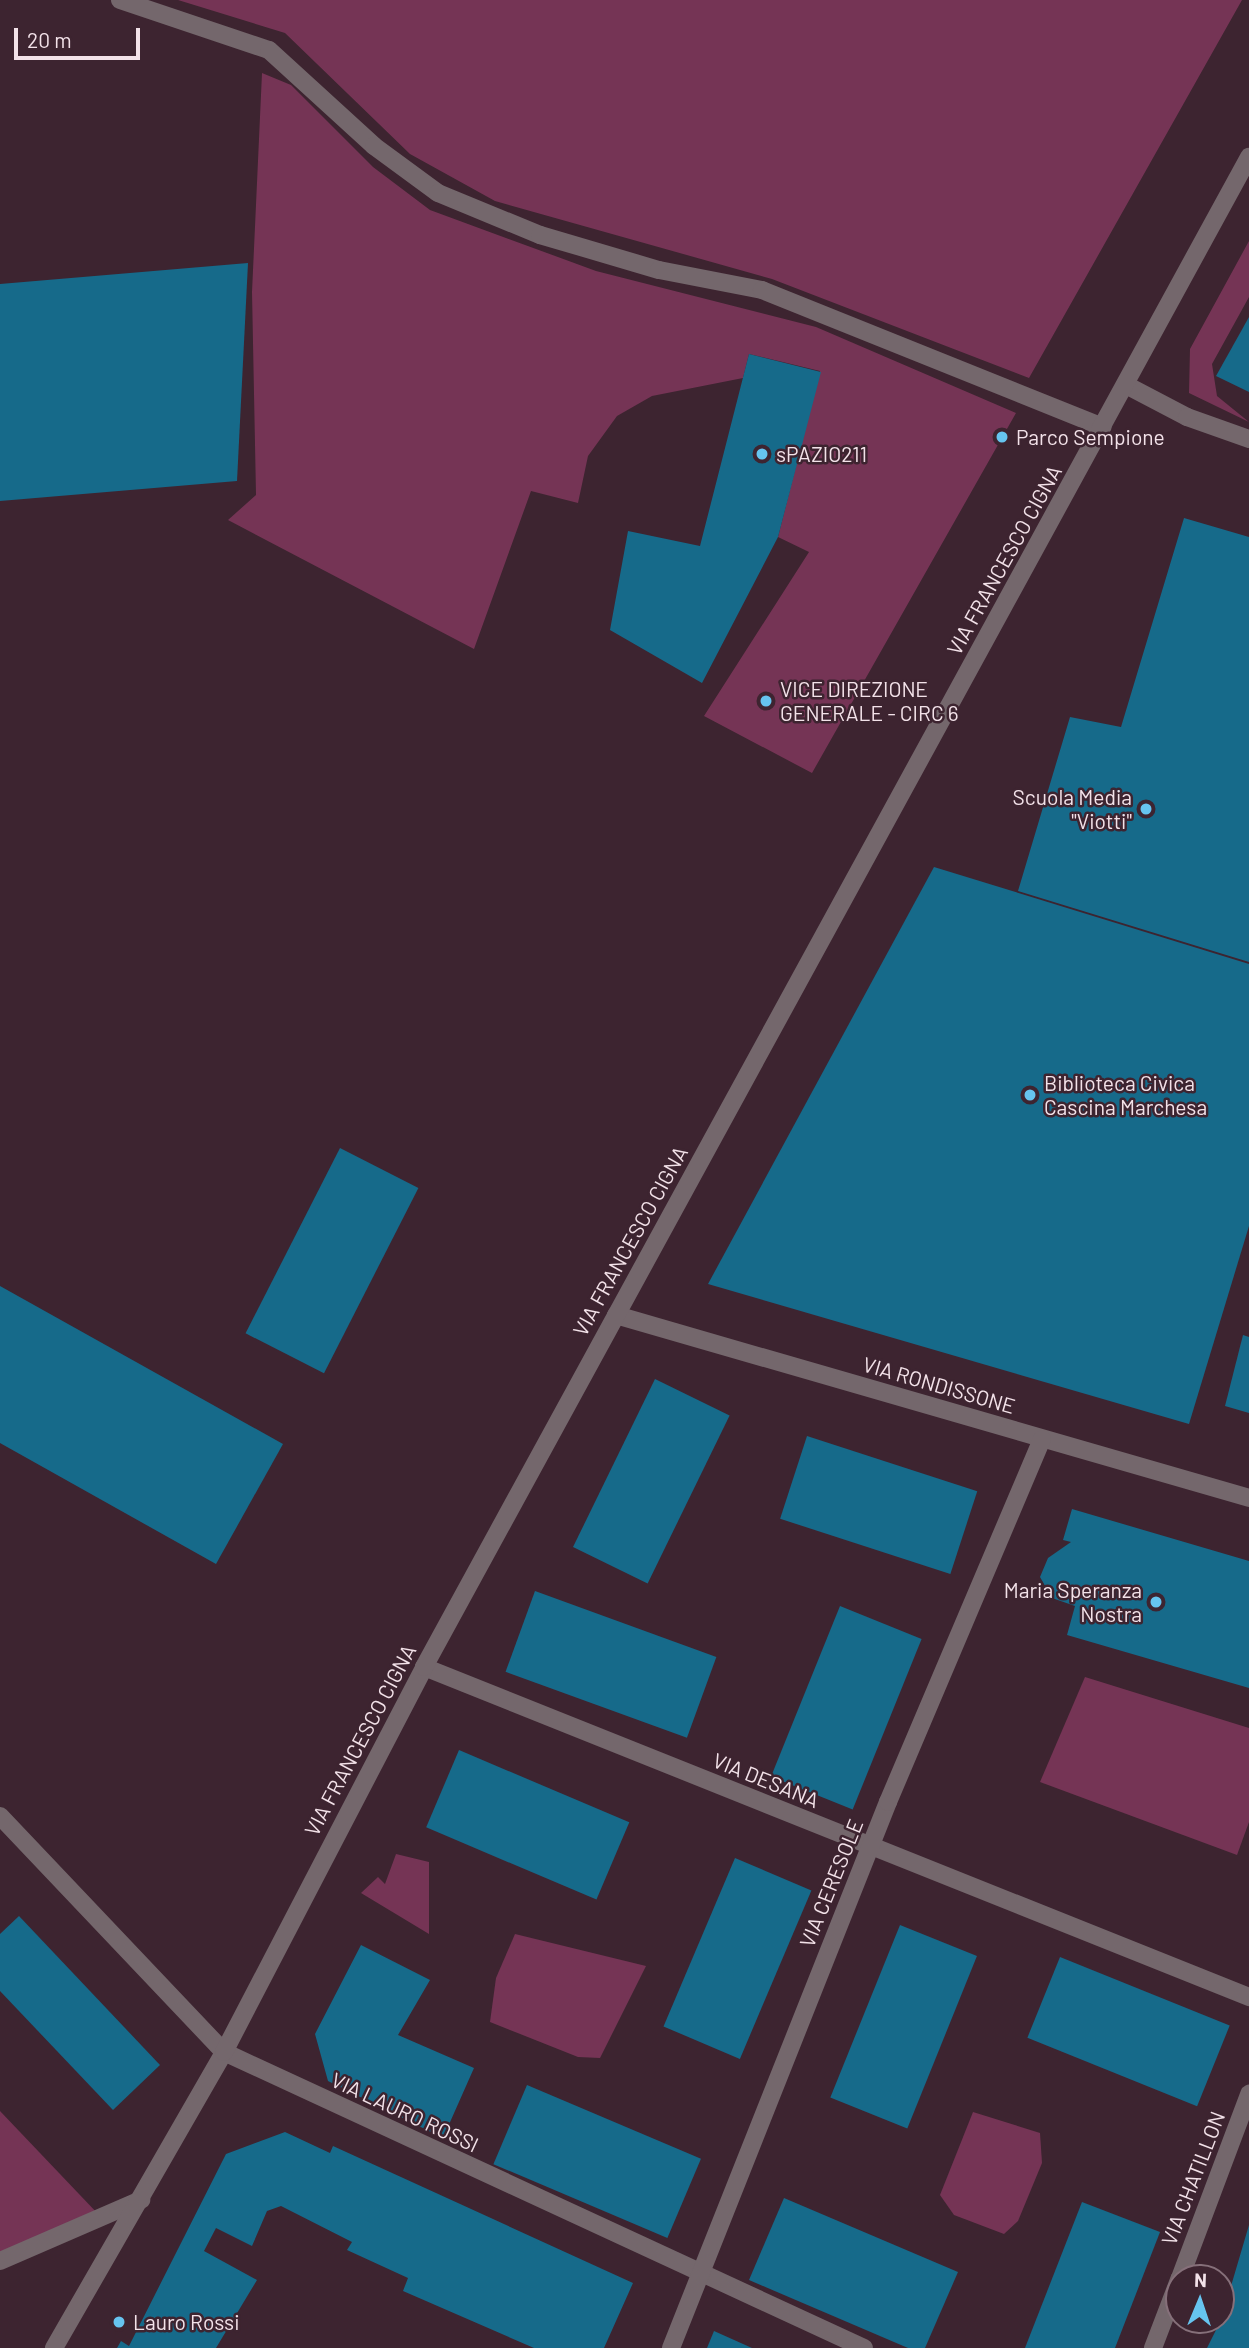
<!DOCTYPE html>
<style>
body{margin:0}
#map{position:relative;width:1249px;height:2348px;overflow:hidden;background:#3d2430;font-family:Barlow,sans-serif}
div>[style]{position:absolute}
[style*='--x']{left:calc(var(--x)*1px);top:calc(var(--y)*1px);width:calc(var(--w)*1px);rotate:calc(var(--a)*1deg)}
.green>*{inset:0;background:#753455}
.building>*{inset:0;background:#166a8a;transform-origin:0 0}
.minor>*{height:18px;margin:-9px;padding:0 9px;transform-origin:9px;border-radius:9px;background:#74676c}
.dots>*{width:19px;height:19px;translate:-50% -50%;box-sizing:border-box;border:4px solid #3d2430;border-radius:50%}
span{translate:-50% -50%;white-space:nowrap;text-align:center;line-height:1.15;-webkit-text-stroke:5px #3d2430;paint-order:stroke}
.poi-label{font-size:21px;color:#f3e2e9}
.left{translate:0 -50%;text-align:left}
.right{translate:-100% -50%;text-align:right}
.street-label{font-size:21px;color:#f3e2e9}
.north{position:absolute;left:1165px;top:2264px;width:70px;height:70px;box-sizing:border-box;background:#3d2430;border:2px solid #86707a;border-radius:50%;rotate:2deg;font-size:19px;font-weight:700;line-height:28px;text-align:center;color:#f3e2e9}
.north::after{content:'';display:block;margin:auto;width:24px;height:32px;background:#66c4ef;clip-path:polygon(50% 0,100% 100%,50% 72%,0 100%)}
.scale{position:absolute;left:14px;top:28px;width:126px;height:32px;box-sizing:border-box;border:4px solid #f3e2e9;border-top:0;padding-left:9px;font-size:21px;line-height:24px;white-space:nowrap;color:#f3e2e9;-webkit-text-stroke:5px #3d2430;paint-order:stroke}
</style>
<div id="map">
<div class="green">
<i style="clip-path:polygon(178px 0,1242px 0,1029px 378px,772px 279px,495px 201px,410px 154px,285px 33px)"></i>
<i style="clip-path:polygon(262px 73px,291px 85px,373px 167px,430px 210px,596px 271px,816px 327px,1016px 413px,812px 773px,704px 716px,809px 552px,778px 537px,820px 371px,749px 354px,743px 378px,652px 396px,617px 416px,588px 456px,578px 503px,531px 491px,474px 649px,228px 520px,256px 495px,252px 292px)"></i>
<i style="clip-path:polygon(1249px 241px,1249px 297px,1212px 364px,1217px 396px,1249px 422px,1189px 393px,1190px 349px)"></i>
<i style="clip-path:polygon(1085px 1677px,1249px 1728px,1249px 1822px,1237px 1855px,1040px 1782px)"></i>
<i style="clip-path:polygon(396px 1854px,429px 1862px,429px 1934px,361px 1893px,378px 1877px,385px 1884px)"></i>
<i style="clip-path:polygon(515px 1934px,646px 1966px,600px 2058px,578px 2057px,490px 2022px,496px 1978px)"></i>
<i style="clip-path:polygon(0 2111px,99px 2215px,0 2255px)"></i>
<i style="clip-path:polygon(973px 2112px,1040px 2133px,1042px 2163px,1018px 2221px,1004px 2234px,954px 2215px,940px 2195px)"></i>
</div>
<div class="building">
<i style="clip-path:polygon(248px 263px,237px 481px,0 501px,0 284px)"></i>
<i style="clip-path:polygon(1249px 317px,1249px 392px,1216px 376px)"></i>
<i style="clip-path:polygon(749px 354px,821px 372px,778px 537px,702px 683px,610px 630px,628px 531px,700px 546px)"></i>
<i style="clip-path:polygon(1184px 518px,1249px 537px,1249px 962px,1018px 891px,1070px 717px,1121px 727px)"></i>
<i style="clip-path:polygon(934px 867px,1249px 964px,1249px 1226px,1189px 1424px,708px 1284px)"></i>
<i style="left:340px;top:1148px;width:88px;height:208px;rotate:27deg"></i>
<i style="clip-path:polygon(0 1286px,283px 1444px,216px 1564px,0 1443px)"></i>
<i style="clip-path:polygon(1243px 1335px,1249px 1337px,1249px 1413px,1225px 1406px)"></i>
<i style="left:655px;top:1379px;width:83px;height:187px;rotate:26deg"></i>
<i style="left:807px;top:1436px;width:179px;height:87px;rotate:18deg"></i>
<i style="clip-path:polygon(1072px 1509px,1249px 1561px,1249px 1688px,1067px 1635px,1075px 1606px,1052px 1598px,1040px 1577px,1048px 1558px,1071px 1542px,1063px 1540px)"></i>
<i style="left:535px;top:1591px;width:193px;height:86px;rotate:20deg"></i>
<i style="left:840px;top:1606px;width:88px;height:184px;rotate:22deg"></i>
<i style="left:459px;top:1750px;width:185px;height:84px;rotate:23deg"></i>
<i style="left:735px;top:1858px;width:83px;height:183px;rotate:23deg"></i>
<i style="clip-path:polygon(19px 1916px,160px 2065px,113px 2110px,0 1991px,0 1934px)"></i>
<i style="left:900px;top:1925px;width:83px;height:186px;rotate:22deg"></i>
<i style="clip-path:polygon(361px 1945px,430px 1980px,398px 2035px,474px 2068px,443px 2138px,328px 2081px,315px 2034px)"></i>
<i style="left:1060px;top:1957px;width:183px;height:87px;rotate:22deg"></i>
<i style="left:527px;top:2085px;width:189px;height:86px;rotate:23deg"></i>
<i style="clip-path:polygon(285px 2132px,330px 2153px,333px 2146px,633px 2283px,604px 2348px,534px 2348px,403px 2291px,408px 2278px,347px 2250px,352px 2242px,281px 2206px,267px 2211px,252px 2246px,216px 2228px,204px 2251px,257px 2280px,216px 2348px,117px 2348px,121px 2341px,129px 2346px,226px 2154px)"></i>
<i style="clip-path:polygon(784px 2198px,958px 2272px,925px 2348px,908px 2348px,749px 2280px)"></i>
<i style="clip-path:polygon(1082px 2202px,1160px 2232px,1115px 2348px,1025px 2348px)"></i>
<i style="clip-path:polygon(1249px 2225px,1249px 2348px,1207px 2348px,1221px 2320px)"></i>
<i style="clip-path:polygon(714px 2331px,752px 2348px,707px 2348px)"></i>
</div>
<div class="minor">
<i style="--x:120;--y:0;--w:157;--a:18.6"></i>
<i style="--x:269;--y:50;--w:142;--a:42.4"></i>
<i style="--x:374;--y:146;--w:79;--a:36.3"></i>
<i style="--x:438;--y:193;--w:110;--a:22.4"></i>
<i style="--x:540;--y:235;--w:124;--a:16.4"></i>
<i style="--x:659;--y:270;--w:105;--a:11"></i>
<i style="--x:762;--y:290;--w:367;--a:21.9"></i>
<i style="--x:1126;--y:385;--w:69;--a:27.7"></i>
<i style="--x:1187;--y:417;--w:66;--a:19.5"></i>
<i style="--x:616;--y:1315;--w:659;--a:16.12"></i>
<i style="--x:424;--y:1667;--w:889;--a:21.8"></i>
<i style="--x:0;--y:1816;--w:325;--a:46.5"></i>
<i style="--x:224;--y:2052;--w:705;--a:24.82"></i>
<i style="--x:0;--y:2261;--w:154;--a:-23.4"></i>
<i style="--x:1180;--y:2278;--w:197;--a:-69.4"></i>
<i style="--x:54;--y:2348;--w:341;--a:-60.1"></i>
<i style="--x:224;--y:2052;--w:434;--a:-62.5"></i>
<i style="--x:424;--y:1667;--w:1721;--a:-61.35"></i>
<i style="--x:671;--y:2348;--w:588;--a:-68.33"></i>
<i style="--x:888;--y:1802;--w:394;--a:-67"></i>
<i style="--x:1153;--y:2348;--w:73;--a:-69.1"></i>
</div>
<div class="dots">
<i style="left:1002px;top:437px;background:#66c4ef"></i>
<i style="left:762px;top:454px;background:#66c4ef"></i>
<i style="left:766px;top:701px;background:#66c4ef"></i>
<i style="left:1146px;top:809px;background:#66c4ef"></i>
<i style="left:1030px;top:1095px;background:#66c4ef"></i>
<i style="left:1156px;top:1602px;background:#66c4ef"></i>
<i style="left:119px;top:2322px;background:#66c4ef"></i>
</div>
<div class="poi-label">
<span class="left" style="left:1016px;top:437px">Parco Sempione</span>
<span class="left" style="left:776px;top:454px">sPAZIO211</span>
<span class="left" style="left:780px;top:701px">VICE DIREZIONE<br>GENERALE - CIRC 6</span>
<span class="right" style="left:1132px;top:809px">Scuola Media<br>"Viotti"</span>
<span class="left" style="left:1044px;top:1095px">Biblioteca Civica<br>Cascina Marchesa</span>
<span class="right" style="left:1142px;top:1602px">Maria Speranza<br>Nostra</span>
<span class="left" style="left:133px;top:2322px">Lauro Rossi</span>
</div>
<div class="street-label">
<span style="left:1004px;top:560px;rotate:-61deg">VIA FRANCESCO CIGNA</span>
<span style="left:630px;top:1241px;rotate:-61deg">VIA FRANCESCO CIGNA</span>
<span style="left:939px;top:1385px;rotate:16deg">VIA RONDISSONE</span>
<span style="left:360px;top:1740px;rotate:-62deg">VIA FRANCESCO CIGNA</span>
<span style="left:766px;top:1780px;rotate:22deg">VIA DESANA</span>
<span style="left:831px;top:1883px;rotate:-68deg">VIA CERESOLE</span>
<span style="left:405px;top:2112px;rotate:25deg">VIA LAURO ROSSI</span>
<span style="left:1193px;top:2178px;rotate:-69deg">VIA CHATILLON</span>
</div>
<div class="north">N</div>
<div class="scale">20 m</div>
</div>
